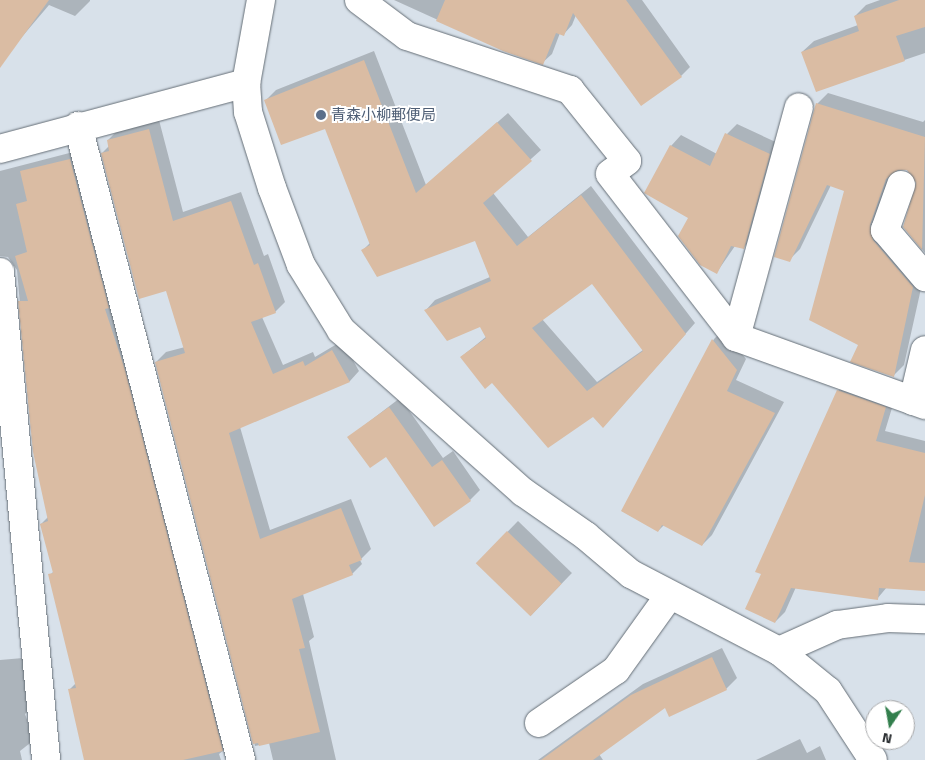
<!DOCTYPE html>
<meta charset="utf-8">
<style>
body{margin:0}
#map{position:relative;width:925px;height:760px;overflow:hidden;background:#d8e1ea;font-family:"Titillium Web","Noto Sans JP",sans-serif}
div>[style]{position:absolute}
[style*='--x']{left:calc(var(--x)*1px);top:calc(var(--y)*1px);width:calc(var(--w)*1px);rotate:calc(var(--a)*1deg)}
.shadow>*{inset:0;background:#0003;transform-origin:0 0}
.building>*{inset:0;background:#dabca3;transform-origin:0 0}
.roads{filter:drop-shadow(0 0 1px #656e76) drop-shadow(0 0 1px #656e76)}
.minor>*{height:28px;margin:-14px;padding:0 14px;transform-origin:14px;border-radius:14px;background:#fff}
.dots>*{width:14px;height:14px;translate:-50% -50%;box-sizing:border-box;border:2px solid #fff;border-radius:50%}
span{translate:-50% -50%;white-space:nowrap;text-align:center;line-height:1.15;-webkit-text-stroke:4px #fff;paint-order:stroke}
.service-label{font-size:15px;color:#4e5e75}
.left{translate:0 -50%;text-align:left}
.north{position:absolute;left:865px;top:700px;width:50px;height:50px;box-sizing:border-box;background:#fff;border:1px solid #a8a9ab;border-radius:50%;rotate:192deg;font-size:14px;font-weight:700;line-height:20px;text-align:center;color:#25292c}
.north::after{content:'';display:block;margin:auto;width:18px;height:22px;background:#337f4d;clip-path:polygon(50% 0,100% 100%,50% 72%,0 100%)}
</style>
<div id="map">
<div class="shadow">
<i style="clip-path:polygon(0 0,90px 0,90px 1px,75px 16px,49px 5px,15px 45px,0 34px)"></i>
<i style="clip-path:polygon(394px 0,642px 0,690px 67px,681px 76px,576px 15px,572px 25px,563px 35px,560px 33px,552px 54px,542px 63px,504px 50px)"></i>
<i style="clip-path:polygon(880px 0,925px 0,925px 53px,816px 90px,802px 52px,814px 41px,858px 25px,855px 16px,866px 5px)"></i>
<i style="clip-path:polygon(evenodd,374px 51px,426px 185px,508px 113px,541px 150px,493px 193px,528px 237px,591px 186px,695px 323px,613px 416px,594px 415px,492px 382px,461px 357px,487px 336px,481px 325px,426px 310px,435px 300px,490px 277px,476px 240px,362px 251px,370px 243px,326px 128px,266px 100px,276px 90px,374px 51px,592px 282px,643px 350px,597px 382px,542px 319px,592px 282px)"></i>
<i style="clip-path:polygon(828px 93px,923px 122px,925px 120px,925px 253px,904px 226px,918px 181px,906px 169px,898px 171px,880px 221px,924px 275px,904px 365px,893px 376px,860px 344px,845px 190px,831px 185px,800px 249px,789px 260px,817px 104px)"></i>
<i style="clip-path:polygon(159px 120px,183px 212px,241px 192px,264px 256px,268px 254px,285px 302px,275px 312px,262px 317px,283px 365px,313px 352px,315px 357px,342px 341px,359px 371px,350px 381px,240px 427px,270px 530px,351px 499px,371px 549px,360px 560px,362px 564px,352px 574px,303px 594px,314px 637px,309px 641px,336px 760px,273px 760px,269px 743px,255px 746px,156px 362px,166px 352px,185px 347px,167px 289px,102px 153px,109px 146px,108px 140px,118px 130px)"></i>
<i style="clip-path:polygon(737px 124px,780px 144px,754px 237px,743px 248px,735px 246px,717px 272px,689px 217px,671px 146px,681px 135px,717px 154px,727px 134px)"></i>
<i style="clip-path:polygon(81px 150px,233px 743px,219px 754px,221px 760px,85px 760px,69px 690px,76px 683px,50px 575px,54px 571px,41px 524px,48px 517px,24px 351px,17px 270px,8px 257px,0 256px,0 171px)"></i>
<i style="clip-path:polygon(723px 330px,746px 359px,736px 380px,784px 402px,712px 535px,702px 545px,664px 525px,658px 531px,622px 511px,714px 339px)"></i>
<i style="clip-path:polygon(848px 381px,895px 398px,885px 431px,925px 441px,925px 590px,887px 587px,877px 599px,796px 587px,785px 612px,775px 622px,838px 391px)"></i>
<i style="clip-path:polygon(400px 398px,443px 458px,453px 451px,480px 490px,470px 500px,349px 437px)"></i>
<i style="left:518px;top:521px;width:75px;height:59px;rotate:44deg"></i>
<i style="clip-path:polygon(722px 648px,737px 678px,726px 689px,666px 706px,599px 754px,603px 760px,538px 760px,643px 684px)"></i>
<i style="clip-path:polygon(23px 658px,28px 711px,25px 714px,34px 740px,20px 751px,22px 760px,0 760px,0 660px)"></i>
<i style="clip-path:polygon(800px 739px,807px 753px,820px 746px,826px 760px,756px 760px)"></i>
</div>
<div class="building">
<i style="clip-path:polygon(0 0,49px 0,0 68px)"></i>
<i style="clip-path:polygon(445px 0,626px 0,682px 77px,641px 106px,573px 13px,564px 36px,556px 33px,543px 65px,503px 51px,436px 21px)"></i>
<i style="clip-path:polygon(899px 0,925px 0,925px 27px,896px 36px,905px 61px,816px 92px,801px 52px,859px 31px,854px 16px)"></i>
<i style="clip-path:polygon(evenodd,364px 60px,416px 193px,497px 122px,532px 161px,483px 203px,517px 246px,581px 195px,686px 334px,603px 428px,593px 417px,548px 448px,492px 383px,485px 389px,460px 357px,486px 338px,480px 327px,447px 341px,424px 310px,491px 281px,475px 241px,377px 277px,361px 250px,370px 245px,325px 129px,281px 145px,264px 100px,364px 60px,592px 284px,643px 351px,587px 391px,532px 328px,592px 284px)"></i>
<i style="clip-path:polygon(816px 103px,925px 137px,922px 250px,903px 227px,916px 183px,907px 170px,898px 170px,886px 179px,870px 225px,873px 240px,913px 287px,894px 377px,850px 362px,858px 345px,809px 320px,844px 191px,827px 185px,790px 262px,774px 257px)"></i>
<i style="clip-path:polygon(149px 129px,173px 221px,231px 201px,254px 265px,258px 263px,276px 313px,251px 322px,273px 374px,303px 361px,305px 366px,332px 350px,350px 382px,229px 433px,260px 539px,341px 508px,362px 560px,349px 565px,353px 575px,292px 599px,305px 648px,299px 649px,320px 732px,259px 746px,258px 743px,253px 744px,155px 362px,185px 353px,166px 291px,139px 299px,101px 153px,109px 151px,107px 140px)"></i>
<i style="clip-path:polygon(725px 133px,770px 154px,744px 249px,731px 246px,717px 274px,700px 265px,678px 236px,688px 218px,644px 193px,670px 145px,710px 166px)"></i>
<i style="clip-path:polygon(70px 159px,109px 308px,105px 309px,125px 370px,223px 751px,183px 760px,84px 760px,68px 689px,76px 688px,48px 574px,53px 573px,40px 524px,48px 521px,33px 452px,18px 301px,28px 301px,15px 256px,27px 252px,16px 204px,27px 201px,20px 171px)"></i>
<i style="clip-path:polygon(712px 339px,737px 370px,727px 391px,775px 413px,702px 546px,662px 525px,658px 532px,621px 511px)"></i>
<i style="clip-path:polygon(837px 390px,886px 407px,876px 441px,925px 453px,925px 495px,909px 562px,925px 563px,925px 591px,879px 588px,878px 600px,791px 588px,775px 623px,745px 609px,761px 574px,755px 572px)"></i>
<i style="clip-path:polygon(389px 407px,432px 467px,442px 460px,471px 501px,434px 527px,386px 457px,370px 468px,347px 437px)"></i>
<i style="left:507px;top:531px;width:76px;height:45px;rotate:44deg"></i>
<i style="clip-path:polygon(712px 657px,727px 690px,669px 717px,665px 708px,593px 760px,541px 760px,631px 695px)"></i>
</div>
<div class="roads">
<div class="minor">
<i style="--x:261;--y:0;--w:84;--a:100.2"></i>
<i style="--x:246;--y:83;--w:29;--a:86"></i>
<i style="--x:248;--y:112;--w:80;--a:72.5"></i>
<i style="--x:272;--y:188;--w:82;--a:69.4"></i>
<i style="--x:301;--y:265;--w:76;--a:58.4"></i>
<i style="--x:341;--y:330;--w:244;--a:41.7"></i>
<i style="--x:523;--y:492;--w:77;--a:34.9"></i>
<i style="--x:586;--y:536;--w:59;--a:40.2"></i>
<i style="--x:631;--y:574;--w:167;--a:27.5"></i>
<i style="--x:779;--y:651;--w:63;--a:39.2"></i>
<i style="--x:828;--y:691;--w:82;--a:56.9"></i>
<i style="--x:359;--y:0;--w:60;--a:36.9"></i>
<i style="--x:407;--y:36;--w:172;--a:18.3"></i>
<i style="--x:570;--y:90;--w:91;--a:51.2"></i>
<i style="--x:627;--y:161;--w:21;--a:143"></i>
<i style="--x:610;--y:174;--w:206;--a:52.3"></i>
<i style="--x:736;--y:337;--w:201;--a:19.8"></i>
<i style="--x:78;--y:126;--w:655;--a:75.58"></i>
<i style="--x:0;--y:149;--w:255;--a:-15"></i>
<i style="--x:901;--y:185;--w:48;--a:109.6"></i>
<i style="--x:885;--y:230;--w:62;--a:49.6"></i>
<i style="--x:0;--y:272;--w:490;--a:84.6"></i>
<i style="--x:736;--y:337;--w:238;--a:-74.7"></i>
<i style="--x:913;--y:401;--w:52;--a:-76.8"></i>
<i style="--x:779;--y:651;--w:64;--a:-24.1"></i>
<i style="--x:837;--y:625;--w:51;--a:-7.8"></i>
<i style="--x:888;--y:618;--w:37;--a:2"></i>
<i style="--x:539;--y:723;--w:93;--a:-34.5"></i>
<i style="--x:616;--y:670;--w:91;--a:-54.4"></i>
</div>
</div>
<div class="dots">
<i style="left:321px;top:115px;background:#5c6f8a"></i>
</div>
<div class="service-label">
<span class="left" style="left:331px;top:115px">青森小柳郵便局</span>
</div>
<div class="north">N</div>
</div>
